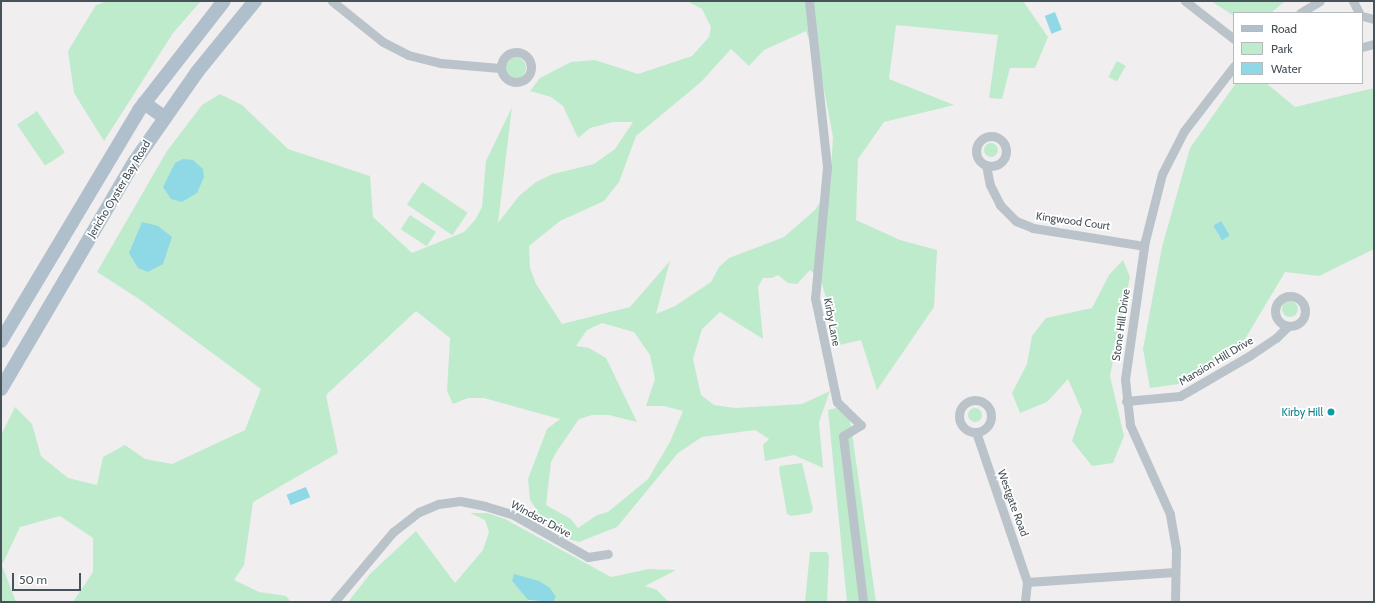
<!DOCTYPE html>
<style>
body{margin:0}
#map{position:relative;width:1375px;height:603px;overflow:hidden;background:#f0eeee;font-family:Cabin,sans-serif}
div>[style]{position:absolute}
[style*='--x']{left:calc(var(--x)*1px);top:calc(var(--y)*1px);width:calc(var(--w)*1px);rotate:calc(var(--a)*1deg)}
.green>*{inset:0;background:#bfebcd;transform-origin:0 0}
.round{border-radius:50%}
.water>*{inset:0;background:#8fd8e5;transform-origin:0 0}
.minor>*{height:9px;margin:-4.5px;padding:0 4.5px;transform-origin:4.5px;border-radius:4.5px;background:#bac3c9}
.minor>.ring{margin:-4.5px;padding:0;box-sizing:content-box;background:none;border:9px solid #bac3c9;border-radius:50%}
.primary>*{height:14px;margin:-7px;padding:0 7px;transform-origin:7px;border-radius:7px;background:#afbfcb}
.dots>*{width:11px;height:11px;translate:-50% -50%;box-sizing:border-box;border:2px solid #fff;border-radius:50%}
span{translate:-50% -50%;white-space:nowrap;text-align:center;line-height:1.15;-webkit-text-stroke:3.5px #fff;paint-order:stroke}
.street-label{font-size:11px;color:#475259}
.culture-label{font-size:11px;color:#0d838f}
.right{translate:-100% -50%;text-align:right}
.frame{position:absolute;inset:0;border:2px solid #475259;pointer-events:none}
.legend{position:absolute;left:1233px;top:12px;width:130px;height:72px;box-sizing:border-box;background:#fff;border:1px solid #b5babd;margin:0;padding:5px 7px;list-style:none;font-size:12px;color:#475259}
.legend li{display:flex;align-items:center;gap:8px;height:20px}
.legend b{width:20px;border:1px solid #b5babd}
.scale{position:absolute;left:12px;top:573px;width:69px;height:18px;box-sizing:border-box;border:2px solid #475259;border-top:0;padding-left:5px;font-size:12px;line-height:14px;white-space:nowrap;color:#475259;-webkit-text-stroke:3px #fff;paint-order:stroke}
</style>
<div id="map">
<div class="green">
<i style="clip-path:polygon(107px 1px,201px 1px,173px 33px,104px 141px,74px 93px,68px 51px,96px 5px)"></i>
<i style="clip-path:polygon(evenodd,687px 1px,1023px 1px,1048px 37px,1035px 68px,1010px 68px,1002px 99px,989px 98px,998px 35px,896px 25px,889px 79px,954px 105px,884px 122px,858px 159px,856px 220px,900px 240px,937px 250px,934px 307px,877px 390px,861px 340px,835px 346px,830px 311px,821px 281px,810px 270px,797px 284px,788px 283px,778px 275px,772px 278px,763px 278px,758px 287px,763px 339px,720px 312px,702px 329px,693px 359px,701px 395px,714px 405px,735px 408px,802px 404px,830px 391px,819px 422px,823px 468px,794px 455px,765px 461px,763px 445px,769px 439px,755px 430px,702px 437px,678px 453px,617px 527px,579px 542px,562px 537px,547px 525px,530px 500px,528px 479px,547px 429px,560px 419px,484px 398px,468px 398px,453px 404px,447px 391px,450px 338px,416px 311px,326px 395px,338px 453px,253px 502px,244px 565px,234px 580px,259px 592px,286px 596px,291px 602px,73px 602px,93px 572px,93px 538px,60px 516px,20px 527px,2px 565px,16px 602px,1px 602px,1px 435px,15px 407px,32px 424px,41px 456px,68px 478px,97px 485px,103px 457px,125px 445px,145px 459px,172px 464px,245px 430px,261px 389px,139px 299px,97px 272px,167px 151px,202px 105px,220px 94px,242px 105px,288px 149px,370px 176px,373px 217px,412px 253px,464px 232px,475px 220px,482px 207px,486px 161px,512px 107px,498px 223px,519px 196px,536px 182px,553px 174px,594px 164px,615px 149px,633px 122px,613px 122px,590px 128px,578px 138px,563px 106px,551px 97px,530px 91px,540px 78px,571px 62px,595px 60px,638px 74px,692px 56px,709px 37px,711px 27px,702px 9px,687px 1px,806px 31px,821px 74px,833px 137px,830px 187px,815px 210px,784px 237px,729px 258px,719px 267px,711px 282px,675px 306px,656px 314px,670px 261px,630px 307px,562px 324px,536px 284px,530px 268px,529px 246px,560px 221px,604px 201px,619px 182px,636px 136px,701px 82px,731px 49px,749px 66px,764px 50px,806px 31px,687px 1px,602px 323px,634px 332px,650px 355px,655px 379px,646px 406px,664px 406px,683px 411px,670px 442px,648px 479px,608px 512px,597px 515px,578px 528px,571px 519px,546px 505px,551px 462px,557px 451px,579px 419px,592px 415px,609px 415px,637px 422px,606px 358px,589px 348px,576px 346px,587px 330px,602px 323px)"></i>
<i style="clip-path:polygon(1211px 1px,1285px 1px,1271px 13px,1234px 13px,1234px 16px)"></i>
<i class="round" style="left:504px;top:57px;width:22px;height:22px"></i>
<i style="left:1117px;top:61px;width:10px;height:18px;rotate:29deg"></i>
<i style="clip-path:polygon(1236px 83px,1266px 83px,1295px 107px,1374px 88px,1374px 249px,1319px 276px,1285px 272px,1245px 339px,1186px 383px,1150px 388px,1143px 349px,1162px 247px,1190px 148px)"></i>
<i style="left:37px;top:111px;width:50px;height:24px;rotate:56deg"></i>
<i class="round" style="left:984px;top:143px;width:14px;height:14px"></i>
<i style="left:422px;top:182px;width:55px;height:27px;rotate:34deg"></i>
<i style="left:410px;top:215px;width:31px;height:17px;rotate:33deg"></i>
<i style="clip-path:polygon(1123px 260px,1130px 277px,1110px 376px,1124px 436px,1113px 463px,1092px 466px,1072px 441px,1082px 411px,1068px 379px,1047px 402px,1020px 413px,1012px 393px,1027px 364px,1032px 336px,1046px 318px,1092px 308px,1109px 275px)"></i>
<i class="round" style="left:1282px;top:301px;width:16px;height:16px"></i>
<i style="clip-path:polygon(848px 405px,876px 602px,847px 602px,828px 410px)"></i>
<i class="round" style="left:968px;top:408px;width:14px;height:14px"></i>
<i style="clip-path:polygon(802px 463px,813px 509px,811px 513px,791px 516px,787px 514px,779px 469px,780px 466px)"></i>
<i style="clip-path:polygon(470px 513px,487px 513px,505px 519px,611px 577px,649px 569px,676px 570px,645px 586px,657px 590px,669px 602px,553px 602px,556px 597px,512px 581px,530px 602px,348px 602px,370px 574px,416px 531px,455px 583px,483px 550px,489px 532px,485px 520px)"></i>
<i style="clip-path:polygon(810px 552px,827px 552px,829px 556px,827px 602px,805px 601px)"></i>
</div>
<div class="water">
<i style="left:1055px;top:12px;width:19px;height:11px;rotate:69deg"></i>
<i style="clip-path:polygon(183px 159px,193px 160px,203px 169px,204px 177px,197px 193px,182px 202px,171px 199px,163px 187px,175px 163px)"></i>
<i style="left:1221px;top:221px;width:17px;height:9px;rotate:59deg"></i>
<i style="clip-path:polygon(142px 222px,158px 226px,172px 237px,163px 264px,148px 272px,138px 268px,129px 253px)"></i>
<i style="left:306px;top:487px;width:11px;height:21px;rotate:68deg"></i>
<i style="clip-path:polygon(514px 574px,539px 581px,550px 588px,556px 597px,553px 602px,528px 600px,512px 581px)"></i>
</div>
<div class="minor">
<i style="--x:332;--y:1;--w:65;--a:38.8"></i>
<i style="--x:383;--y:42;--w:28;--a:27"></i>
<i style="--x:408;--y:55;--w:34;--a:14"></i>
<i style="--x:441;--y:63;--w:59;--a:4.8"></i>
<i style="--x:809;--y:1;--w:167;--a:83.8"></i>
<i style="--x:827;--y:167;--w:132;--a:95.2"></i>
<i style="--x:815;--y:298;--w:106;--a:78.1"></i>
<i style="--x:837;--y:402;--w:33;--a:44"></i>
<i style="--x:861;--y:425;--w:21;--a:149"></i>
<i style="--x:843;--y:436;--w:167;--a:83.1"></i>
<i style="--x:1185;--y:1;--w:62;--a:37.8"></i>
<i style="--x:1353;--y:1;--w:13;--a:63"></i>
<i style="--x:1300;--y:13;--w:23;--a:-31"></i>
<i style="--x:1362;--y:16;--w:12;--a:14"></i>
<i style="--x:1362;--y:47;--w:12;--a:-14"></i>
<i class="ring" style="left:501px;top:52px;width:21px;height:21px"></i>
<i class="ring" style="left:976px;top:136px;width:21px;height:21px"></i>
<i style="--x:986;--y:165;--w:20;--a:79"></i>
<i style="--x:990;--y:185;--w:22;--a:63"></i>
<i style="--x:1000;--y:205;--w:23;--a:45"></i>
<i style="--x:1016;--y:221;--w:18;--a:22"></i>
<i style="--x:1033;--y:228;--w:112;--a:9.2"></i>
<i class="ring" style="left:1275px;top:296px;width:21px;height:21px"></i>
<i class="ring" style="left:959px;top:400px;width:23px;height:23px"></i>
<i style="--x:1126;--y:401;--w:54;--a:-5.3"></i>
<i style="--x:1180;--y:396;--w:80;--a:-30.1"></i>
<i style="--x:1249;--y:356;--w:32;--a:-34"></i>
<i style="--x:1276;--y:338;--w:17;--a:-45"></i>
<i style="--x:976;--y:432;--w:158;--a:71.2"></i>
<i style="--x:1027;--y:582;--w:20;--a:96"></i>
<i style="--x:1027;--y:582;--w:148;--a:-3.9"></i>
<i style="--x:334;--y:602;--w:92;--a:-49.9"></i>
<i style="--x:393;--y:532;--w:33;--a:-38"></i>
<i style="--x:419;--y:512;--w:21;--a:-23"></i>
<i style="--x:438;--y:504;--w:22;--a:-8"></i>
<i style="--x:460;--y:501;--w:25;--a:11"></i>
<i style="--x:485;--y:506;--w:28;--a:17"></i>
<i style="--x:512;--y:514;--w:87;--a:29.5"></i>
<i style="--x:588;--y:557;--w:20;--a:-9"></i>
<i style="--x:1175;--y:602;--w:53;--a:-88.9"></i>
<i style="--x:1176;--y:549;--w:36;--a:-100"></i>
<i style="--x:1170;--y:514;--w:98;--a:-114.2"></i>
<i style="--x:1130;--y:425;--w:46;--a:-96.2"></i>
<i style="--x:1125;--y:379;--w:139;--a:-81.8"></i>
<i style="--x:1145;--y:241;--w:69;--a:-75.8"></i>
<i style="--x:1162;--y:174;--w:48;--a:-62.9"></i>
<i style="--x:1184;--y:131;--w:82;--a:-52.4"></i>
</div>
<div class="primary">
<i style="--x:144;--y:103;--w:24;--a:35"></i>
<i style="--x:1;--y:341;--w:269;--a:-59.1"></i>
<i style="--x:139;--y:110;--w:138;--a:-52.1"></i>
<i style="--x:1;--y:389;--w:264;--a:-59.6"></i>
<i style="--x:135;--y:161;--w:108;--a:-55.1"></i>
<i style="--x:197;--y:72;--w:92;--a:-50.8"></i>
</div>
<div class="dots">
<i style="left:1331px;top:412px;background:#0f9aa8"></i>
</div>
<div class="street-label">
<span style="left:119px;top:189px;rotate:-59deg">Jericho Oyster Bay Road</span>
<span style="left:1073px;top:221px;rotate:8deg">Kingwood Court</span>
<span style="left:832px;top:322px;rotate:79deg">Kirby Lane</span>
<span style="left:1121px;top:325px;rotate:-82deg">Stone Hill Drive</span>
<span style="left:1216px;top:361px;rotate:-31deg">Mansion Hill Drive</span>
<span style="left:1013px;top:503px;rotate:70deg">Westgate Road</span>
<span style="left:541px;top:519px;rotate:28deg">Windsor Drive</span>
</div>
<div class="culture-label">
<span class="right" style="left:1323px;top:412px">Kirby Hill</span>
</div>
<div class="frame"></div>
<ul class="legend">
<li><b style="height:5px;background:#afbfcb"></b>Road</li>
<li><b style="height:11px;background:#bfebcd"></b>Park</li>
<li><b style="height:11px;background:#8fd8e5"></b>Water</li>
</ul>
<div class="scale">50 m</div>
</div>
